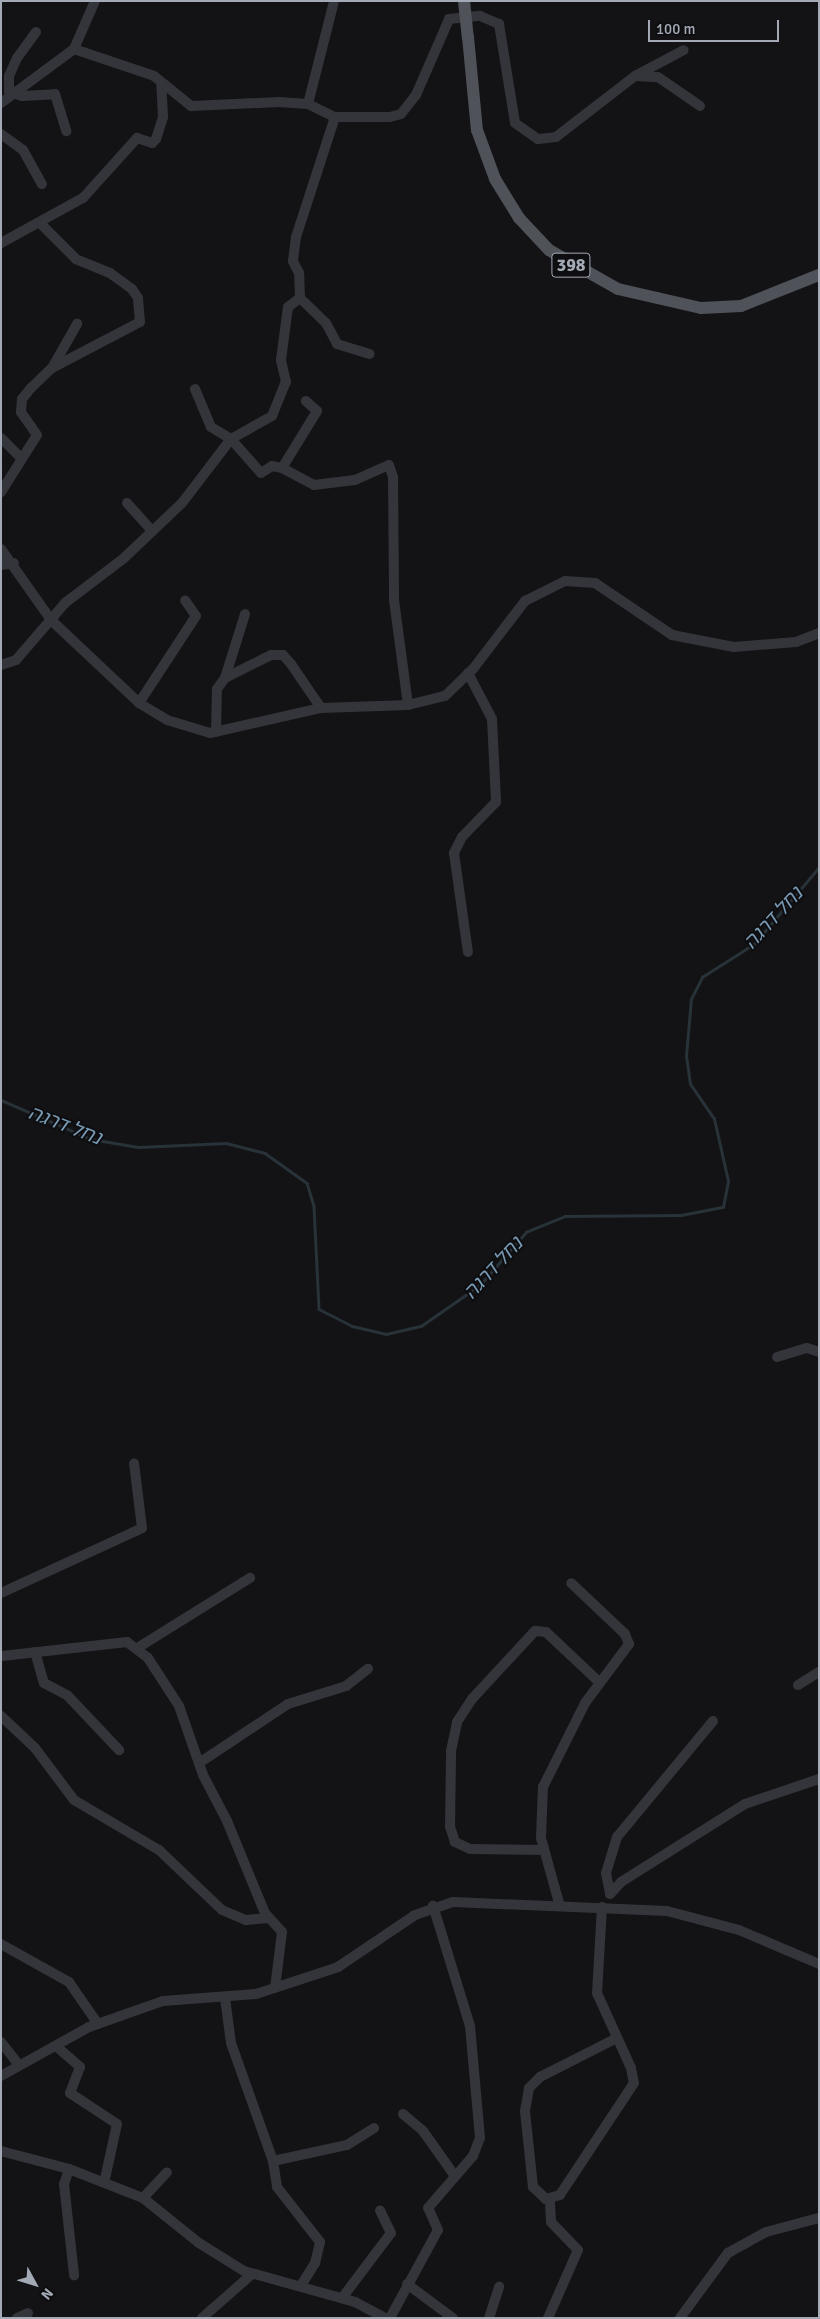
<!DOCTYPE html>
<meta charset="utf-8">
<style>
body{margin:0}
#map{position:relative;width:820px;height:2319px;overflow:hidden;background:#131315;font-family:Signika,"Noto Sans Hebrew",sans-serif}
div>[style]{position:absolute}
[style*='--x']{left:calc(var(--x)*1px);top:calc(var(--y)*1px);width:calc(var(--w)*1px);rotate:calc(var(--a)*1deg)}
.stream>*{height:2.5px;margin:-1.25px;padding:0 1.25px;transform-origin:1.25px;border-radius:1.25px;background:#283239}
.minor>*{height:10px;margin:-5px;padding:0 5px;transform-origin:5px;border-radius:5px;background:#33353a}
.major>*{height:12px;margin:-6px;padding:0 6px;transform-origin:6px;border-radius:6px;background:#4f5259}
.major-bridge>*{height:12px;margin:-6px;padding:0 6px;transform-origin:6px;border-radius:6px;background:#4f5259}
span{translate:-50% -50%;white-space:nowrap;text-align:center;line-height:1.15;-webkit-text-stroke:4px #0e0e10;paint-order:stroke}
.shield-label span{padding:1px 4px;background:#0e0e10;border:1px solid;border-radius:4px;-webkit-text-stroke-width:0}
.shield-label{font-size:18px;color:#a3aab6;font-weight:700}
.water-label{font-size:20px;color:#789ab4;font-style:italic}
.frame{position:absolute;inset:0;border:2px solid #a3aab6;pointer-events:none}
.north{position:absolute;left:10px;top:2259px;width:50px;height:50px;-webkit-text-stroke:4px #0e0e10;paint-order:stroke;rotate:129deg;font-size:14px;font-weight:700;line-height:20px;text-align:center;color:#a3aab6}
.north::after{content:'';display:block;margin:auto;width:18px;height:22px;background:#a3aab6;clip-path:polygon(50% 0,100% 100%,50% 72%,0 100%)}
.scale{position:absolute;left:648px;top:20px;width:131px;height:22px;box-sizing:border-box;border:2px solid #a3aab6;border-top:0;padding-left:6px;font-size:15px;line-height:18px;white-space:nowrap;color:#a3aab6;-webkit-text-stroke:4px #0e0e10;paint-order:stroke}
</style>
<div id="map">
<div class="stream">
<i style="--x:1;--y:1100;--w:98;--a:23.4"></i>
<i style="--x:91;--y:1139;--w:49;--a:9.5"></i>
<i style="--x:139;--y:1147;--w:87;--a:-2.6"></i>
<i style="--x:226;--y:1143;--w:40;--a:14.4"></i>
<i style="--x:265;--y:1153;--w:52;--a:35.5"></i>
<i style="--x:307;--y:1183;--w:24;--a:73"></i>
<i style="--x:314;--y:1206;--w:103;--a:87.2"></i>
<i style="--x:319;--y:1309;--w:37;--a:27"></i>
<i style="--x:352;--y:1326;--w:35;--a:13"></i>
<i style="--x:386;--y:1334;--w:36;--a:-13"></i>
<i style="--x:421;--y:1326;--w:72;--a:-34.8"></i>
<i style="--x:480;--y:1285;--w:70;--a:-49"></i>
<i style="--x:526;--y:1232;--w:42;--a:-22.3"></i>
<i style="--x:565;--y:1216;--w:116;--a:-0.5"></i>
<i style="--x:681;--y:1215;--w:43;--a:-10.8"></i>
<i style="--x:723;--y:1207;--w:26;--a:-79"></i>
<i style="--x:728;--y:1181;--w:64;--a:-102.7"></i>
<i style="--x:714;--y:1119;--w:42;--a:-124.4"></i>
<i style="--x:690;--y:1084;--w:28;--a:-98"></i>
<i style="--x:686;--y:1056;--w:57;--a:-85"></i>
<i style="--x:691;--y:999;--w:25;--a:-63"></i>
<i style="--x:702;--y:977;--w:62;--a:-32.4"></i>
<i style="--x:754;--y:944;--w:101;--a:-49.8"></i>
</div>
<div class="minor">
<i style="--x:36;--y:32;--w:32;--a:126"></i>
<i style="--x:17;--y:58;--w:20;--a:114"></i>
<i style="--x:9;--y:76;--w:16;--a:90"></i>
<i style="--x:9;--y:92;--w:14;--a:17"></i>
<i style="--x:22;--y:96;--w:33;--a:-3"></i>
<i style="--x:55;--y:94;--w:39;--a:73"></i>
<i style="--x:74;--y:49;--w:52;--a:-66.4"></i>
<i style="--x:636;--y:76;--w:22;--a:3"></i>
<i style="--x:658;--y:77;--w:51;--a:34.6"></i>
<i style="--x:1;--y:103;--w:91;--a:-36.5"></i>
<i style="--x:74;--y:49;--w:84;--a:18.6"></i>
<i style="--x:154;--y:76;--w:48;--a:39"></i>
<i style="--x:191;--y:106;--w:88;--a:-2.6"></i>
<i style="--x:279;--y:102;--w:29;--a:4"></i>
<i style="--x:308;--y:104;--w:30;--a:26"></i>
<i style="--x:335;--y:117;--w:55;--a:0"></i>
<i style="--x:390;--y:117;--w:11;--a:-15"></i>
<i style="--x:401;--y:114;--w:24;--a:-52"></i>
<i style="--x:416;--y:95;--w:83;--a:-66.5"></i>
<i style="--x:449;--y:19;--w:31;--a:-6"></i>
<i style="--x:480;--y:16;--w:21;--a:23"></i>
<i style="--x:499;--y:24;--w:100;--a:80.8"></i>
<i style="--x:515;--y:123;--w:28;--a:35"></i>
<i style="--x:538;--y:139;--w:18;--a:-6"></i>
<i style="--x:556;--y:137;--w:100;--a:-37.7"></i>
<i style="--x:635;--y:76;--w:55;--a:-28"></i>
<i style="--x:308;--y:104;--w:106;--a:-75.8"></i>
<i style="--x:1;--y:134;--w:27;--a:36"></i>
<i style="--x:23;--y:150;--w:39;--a:61"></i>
<i style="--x:1;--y:243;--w:94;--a:-28.8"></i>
<i style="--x:83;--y:198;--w:81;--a:-48"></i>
<i style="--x:137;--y:138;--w:16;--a:18"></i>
<i style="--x:152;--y:143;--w:6;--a:-45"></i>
<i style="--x:156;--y:139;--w:23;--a:-72"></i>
<i style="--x:163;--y:117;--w:34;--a:-93"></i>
<i style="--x:300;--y:298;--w:36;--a:44"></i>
<i style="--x:326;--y:323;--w:24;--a:62"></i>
<i style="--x:337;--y:344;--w:34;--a:17"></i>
<i style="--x:52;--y:368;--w:51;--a:-60.4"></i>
<i style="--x:195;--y:389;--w:41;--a:67.2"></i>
<i style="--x:211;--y:427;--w:23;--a:31"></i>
<i style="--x:231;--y:439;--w:45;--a:48.6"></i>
<i style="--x:261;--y:473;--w:13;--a:-32"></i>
<i style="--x:272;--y:466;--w:10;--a:11"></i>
<i style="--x:282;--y:468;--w:36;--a:28"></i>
<i style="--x:314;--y:485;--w:41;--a:-7"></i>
<i style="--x:355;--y:480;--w:37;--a:-24"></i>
<i style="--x:389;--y:465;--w:13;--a:72"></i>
<i style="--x:393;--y:477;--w:123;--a:89.5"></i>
<i style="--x:394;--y:600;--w:106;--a:82.4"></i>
<i style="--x:1;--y:438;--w:28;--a:45"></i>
<i style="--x:282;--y:468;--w:67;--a:-58.4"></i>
<i style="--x:317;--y:411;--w:15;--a:-138"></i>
<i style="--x:1;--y:492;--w:67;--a:-57.7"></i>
<i style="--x:37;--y:435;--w:28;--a:-125"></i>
<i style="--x:21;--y:412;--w:13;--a:-86"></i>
<i style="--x:22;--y:399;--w:14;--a:-51"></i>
<i style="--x:31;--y:388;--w:29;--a:-44"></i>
<i style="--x:52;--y:368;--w:99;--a:-27.6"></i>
<i style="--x:140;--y:322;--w:24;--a:-95"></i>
<i style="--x:138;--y:298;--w:11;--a:-124"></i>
<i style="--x:132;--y:289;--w:27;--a:-144"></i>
<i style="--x:110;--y:273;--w:37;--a:-158"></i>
<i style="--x:76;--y:259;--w:51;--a:-135"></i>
<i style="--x:127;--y:503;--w:38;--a:48"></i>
<i style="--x:1;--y:549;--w:87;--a:54.8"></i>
<i style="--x:51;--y:620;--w:121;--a:43.3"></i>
<i style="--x:139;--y:703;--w:33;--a:31"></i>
<i style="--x:167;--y:720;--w:45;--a:16.8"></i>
<i style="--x:210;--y:733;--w:114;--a:-12.7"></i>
<i style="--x:321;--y:708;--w:87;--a:-2"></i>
<i style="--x:408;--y:705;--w:38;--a:-14"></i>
<i style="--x:445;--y:696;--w:39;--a:-44"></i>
<i style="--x:473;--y:669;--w:86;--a:-52.6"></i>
<i style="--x:525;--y:601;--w:45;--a:-26.6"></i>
<i style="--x:565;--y:581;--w:30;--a:4"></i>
<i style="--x:595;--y:583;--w:93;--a:34"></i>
<i style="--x:672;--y:635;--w:63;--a:11"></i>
<i style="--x:734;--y:647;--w:62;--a:-4.6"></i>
<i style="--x:796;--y:642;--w:25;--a:-21"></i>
<i style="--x:1;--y:565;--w:13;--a:-9"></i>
<i style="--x:1;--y:665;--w:16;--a:-18"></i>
<i style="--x:16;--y:660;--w:75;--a:-49.3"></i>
<i style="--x:65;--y:603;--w:74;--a:-37.3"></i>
<i style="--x:124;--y:558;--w:80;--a:-43.5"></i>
<i style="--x:182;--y:503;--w:81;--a:-52.6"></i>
<i style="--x:231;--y:439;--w:47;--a:-29.3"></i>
<i style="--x:272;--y:416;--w:37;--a:-68"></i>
<i style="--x:286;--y:382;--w:23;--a:-103"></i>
<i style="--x:281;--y:360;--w:53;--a:-82.5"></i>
<i style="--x:288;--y:307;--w:15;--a:-37"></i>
<i style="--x:300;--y:298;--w:25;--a:-92"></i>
<i style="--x:299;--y:273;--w:13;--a:-117"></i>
<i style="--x:293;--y:261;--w:24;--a:-83"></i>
<i style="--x:296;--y:237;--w:126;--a:-72"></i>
<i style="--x:468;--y:673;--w:52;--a:62.4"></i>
<i style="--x:492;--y:719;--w:83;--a:87.2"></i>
<i style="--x:496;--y:802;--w:49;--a:134.2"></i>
<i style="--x:462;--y:837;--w:18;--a:117"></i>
<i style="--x:454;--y:853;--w:100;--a:82"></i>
<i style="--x:225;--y:678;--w:67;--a:-72.6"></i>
<i style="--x:139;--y:703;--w:104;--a:-56.8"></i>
<i style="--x:196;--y:616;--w:19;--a:-125"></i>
<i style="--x:216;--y:732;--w:43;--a:-88.7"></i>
<i style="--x:217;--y:689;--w:14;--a:-54"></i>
<i style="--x:225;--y:678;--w:51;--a:-26.6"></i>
<i style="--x:271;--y:655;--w:12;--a:0"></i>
<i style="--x:283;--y:655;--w:12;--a:48"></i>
<i style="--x:291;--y:664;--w:53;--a:55.7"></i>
<i style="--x:777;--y:1357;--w:31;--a:-17"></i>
<i style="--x:807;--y:1348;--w:13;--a:18"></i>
<i style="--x:1;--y:1593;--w:155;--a:-24.7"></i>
<i style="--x:142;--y:1528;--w:65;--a:-97"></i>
<i style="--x:139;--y:1647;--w:131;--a:-31.9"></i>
<i style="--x:35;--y:1652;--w:32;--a:74"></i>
<i style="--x:44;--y:1683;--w:26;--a:28"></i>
<i style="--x:67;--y:1695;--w:76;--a:46.6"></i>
<i style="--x:2;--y:1656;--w:126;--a:-6.4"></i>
<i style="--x:127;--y:1642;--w:26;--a:37"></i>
<i style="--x:148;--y:1658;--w:57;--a:57.1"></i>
<i style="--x:179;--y:1706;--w:73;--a:70.8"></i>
<i style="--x:203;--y:1775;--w:52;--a:62.4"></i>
<i style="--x:227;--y:1821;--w:100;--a:67.6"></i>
<i style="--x:265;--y:1913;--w:25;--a:48"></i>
<i style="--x:282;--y:1932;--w:56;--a:97.1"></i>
<i style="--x:798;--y:1685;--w:25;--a:-32"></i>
<i style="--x:1;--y:1716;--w:47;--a:43.3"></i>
<i style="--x:35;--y:1748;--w:65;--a:53.1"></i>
<i style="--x:74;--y:1800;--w:99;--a:30.5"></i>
<i style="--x:159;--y:1850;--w:87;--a:43.6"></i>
<i style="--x:222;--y:1910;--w:26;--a:23"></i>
<i style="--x:246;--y:1920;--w:23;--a:-5"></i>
<i style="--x:713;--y:1721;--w:151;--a:129.6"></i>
<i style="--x:617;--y:1837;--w:38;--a:107"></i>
<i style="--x:606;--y:1873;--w:21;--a:79"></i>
<i style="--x:610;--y:1894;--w:16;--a:-47"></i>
<i style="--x:621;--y:1882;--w:146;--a:-32.2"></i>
<i style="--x:745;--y:1804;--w:78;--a:-18.7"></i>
<i style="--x:199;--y:1763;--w:107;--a:-33.5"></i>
<i style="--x:288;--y:1704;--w:61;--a:-17.2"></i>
<i style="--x:346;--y:1686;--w:28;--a:-38"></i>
<i style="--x:544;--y:1850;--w:74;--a:-179.2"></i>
<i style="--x:470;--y:1849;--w:17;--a:-155"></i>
<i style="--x:455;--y:1842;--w:16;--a:-108"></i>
<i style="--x:450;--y:1827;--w:76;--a:-89.2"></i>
<i style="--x:451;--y:1751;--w:30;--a:-78"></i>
<i style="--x:457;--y:1722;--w:27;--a:-57"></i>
<i style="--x:472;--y:1699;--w:93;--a:-47.2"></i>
<i style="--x:535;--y:1631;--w:11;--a:5"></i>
<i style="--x:546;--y:1632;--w:71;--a:43.3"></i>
<i style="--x:559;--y:1903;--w:67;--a:-105.5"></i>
<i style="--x:541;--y:1838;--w:51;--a:-87.8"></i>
<i style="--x:543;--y:1787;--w:94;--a:-63.4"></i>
<i style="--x:585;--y:1703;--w:74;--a:-53.3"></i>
<i style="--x:629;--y:1644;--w:11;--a:-112"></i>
<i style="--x:625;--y:1634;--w:74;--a:-136.6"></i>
<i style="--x:602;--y:1907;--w:86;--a:93.3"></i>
<i style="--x:597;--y:1993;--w:82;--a:65.6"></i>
<i style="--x:631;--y:2068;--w:15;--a:79"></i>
<i style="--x:634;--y:2083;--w:134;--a:123.5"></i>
<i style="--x:560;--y:2195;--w:15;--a:164"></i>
<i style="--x:546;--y:2199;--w:18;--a:-137"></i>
<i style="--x:533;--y:2187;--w:76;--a:-96"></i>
<i style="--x:525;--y:2111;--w:23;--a:-80"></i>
<i style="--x:529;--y:2088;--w:16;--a:-45"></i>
<i style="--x:540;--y:2077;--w:86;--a:-26.9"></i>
<i style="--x:1;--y:1944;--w:78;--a:29.2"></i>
<i style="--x:69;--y:1982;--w:51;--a:55.4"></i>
<i style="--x:225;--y:1998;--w:45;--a:82.4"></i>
<i style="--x:231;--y:2043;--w:125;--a:70.4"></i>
<i style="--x:273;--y:2161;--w:26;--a:81"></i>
<i style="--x:277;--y:2187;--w:70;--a:52"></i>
<i style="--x:320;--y:2242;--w:22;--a:103"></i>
<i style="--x:315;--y:2263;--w:26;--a:122"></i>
<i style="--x:1;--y:2042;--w:28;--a:52"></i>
<i style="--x:56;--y:2046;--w:32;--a:41"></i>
<i style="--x:80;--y:2067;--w:28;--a:111"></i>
<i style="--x:70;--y:2093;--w:56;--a:33.4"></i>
<i style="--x:117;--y:2124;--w:60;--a:102.4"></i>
<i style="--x:1;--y:2076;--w:101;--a:-29.1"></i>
<i style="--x:89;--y:2027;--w:78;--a:-19.4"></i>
<i style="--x:163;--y:2001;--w:93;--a:-4.3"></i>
<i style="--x:256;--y:1994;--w:86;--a:-18.2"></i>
<i style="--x:338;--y:1967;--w:93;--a:-34"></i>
<i style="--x:415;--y:1915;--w:40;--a:-18.9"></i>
<i style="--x:453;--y:1902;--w:214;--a:2.4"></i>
<i style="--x:667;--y:1911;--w:74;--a:14.8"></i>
<i style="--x:739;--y:1930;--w:87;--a:23"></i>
<i style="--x:403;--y:2114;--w:26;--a:40"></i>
<i style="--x:423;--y:2131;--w:55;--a:54.6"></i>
<i style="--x:1;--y:2151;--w:70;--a:14.8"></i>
<i style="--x:69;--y:2169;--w:79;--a:21.4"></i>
<i style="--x:143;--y:2198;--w:72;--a:38.8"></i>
<i style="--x:199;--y:2243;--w:53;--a:31.9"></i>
<i style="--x:244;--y:2271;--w:115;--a:15.6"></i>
<i style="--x:355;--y:2302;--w:34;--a:28"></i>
<i style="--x:273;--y:2161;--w:76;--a:-12.2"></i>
<i style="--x:347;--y:2145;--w:32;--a:-32"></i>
<i style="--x:69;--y:2169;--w:16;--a:108"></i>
<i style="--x:64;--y:2184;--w:92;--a:83.7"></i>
<i style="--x:143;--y:2198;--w:35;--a:-47"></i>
<i style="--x:407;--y:2284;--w:57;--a:36.5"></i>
<i style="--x:342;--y:2298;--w:81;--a:-53"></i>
<i style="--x:391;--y:2233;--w:25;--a:-116"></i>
<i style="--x:17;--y:2318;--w:12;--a:-24"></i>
<i style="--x:202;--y:2318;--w:67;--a:-41.3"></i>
<i style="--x:390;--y:2318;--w:100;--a:-61.4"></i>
<i style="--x:438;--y:2230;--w:24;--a:-114"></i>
<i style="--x:428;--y:2208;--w:69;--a:-49.1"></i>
<i style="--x:473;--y:2156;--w:19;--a:-69"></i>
<i style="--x:480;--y:2138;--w:112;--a:-95.1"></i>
<i style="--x:470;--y:2026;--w:126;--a:-107.1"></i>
<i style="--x:489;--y:2318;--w:33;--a:-72"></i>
<i style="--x:548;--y:2318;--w:74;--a:-66.2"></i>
<i style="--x:578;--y:2250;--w:39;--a:-134"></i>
<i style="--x:551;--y:2222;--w:21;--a:-93"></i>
<i style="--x:680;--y:2318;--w:81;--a:-53.6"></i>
<i style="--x:728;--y:2253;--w:43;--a:-28.9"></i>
<i style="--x:766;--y:2232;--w:55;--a:-14.8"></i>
</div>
<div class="major">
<i style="--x:468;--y:37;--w:93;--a:84.5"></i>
<i style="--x:477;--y:130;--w:52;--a:69.8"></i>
<i style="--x:495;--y:179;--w:46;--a:58.4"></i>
<i style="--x:519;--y:218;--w:44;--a:46.8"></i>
<i style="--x:549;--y:250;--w:79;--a:29.5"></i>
<i style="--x:618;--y:289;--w:85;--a:12.9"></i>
<i style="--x:701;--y:308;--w:40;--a:-2.9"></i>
<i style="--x:741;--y:306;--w:84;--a:-21.7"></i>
</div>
<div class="major-bridge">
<i style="--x:464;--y:1;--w:36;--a:84"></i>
</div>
<div class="shield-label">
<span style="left:571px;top:265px">398</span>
</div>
<div class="water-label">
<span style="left:773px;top:918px;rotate:-47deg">נחל דרגה</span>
<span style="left:65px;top:1125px;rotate:21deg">נחל דרגה</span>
<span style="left:493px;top:1268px;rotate:-47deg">נחל דרגה</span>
</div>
<div class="frame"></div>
<div class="north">N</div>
<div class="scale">100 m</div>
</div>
